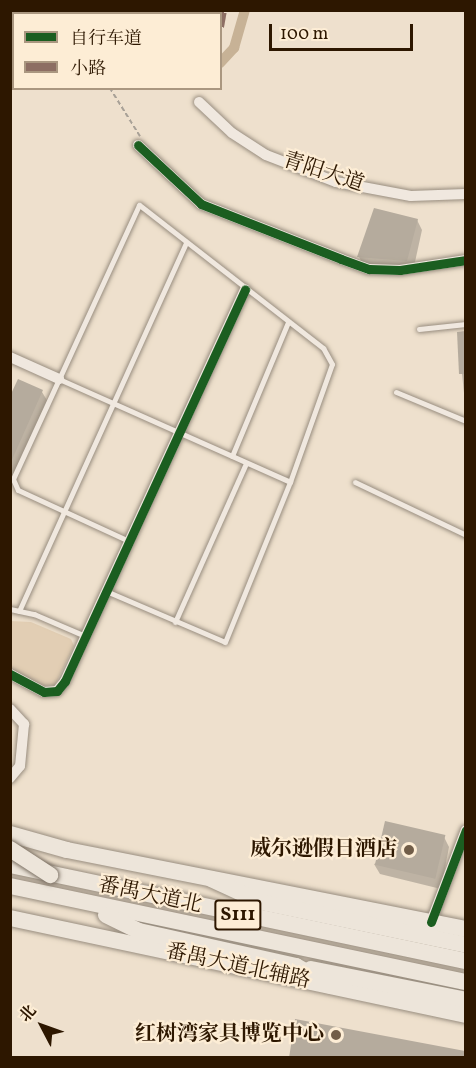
<!DOCTYPE html>
<meta charset="utf-8">
<style>
body{margin:0}
#map{position:relative;width:476px;height:1068px;overflow:hidden;background:#eee0cd;font-family:Vollkorn,"Noto Serif SC",serif}
div>[style]{position:absolute}
[style*='--x']{left:calc(var(--x)*1px);top:calc(var(--y)*1px);width:calc(var(--w)*1px);rotate:calc(var(--a)*1deg)}
.green>*{inset:0;background:#e2ceb4}
.water>*{inset:0;background:#c7b296}
.shadow>*{inset:0;background:#0003}
.canal>*{height:10px;margin:-5px;padding:0 5px;transform-origin:5px;border-radius:5px;background:#c7b296}
.building>*{inset:0;background:#b5ab9d;transform-origin:0 0}
.path>*{height:1.5px;margin-top:-0.75px;transform-origin:0;background:repeating-linear-gradient(90deg,#a8a197 0 4.5px,transparent 0 7.5px)}
.roads{filter:drop-shadow(0 0 2px #988d7f) drop-shadow(0 0 2px #988d7f)}
.service>*{height:5px;margin:-2.5px;padding:0 2.5px;transform-origin:2.5px;border-radius:2.5px;background:#f0e8df}
.minor>*{height:10px;margin:-5px;padding:0 5px;transform-origin:5px;border-radius:5px;background:#f0e8df}
.primary>*{height:16px;margin:-8px;padding:0 8px;transform-origin:8px;border-radius:8px;background:#ede5da}
.trunk>*{height:16px;margin:-8px;padding:0 8px;transform-origin:8px;border-radius:8px;background:#ede5da}
.bridges{filter:drop-shadow(0 0 2px #7c7164) drop-shadow(0 0 2px #7c7164)}
.primary-bridge>*{height:16px;margin:-8px;padding:0 8px;transform-origin:8px;border-radius:8px;background:#ede5da}
.quiet>*{height:8px;margin-top:-4px;transform-origin:0;background:repeating-linear-gradient(90deg,#8d6e63 0 15px,transparent 0 23px)}
.cycleway>*{height:9px;margin:-4.5px;padding:0 4.5px;transform-origin:4.5px;border-radius:4.5px;background:#1b5e20}
.dots>*{width:16px;height:16px;translate:-50% -50%;box-sizing:border-box;border:3px solid #fdedd5;border-radius:50%}
span{translate:-50% -50%;white-space:nowrap;text-align:center;line-height:1.15;-webkit-text-stroke:4.5px #fdedd5;paint-order:stroke}
.shield-label span{padding:2px 4px;background:#fdedd5;border:2px solid;border-radius:4px;-webkit-text-stroke-width:0}
.shield-label{font-size:20px;color:#2d1700;font-weight:700}
.street-label{font-size:21px;color:#2d1700}
.poi-label{font-size:21px;color:#2d1700;font-weight:700}
.right{translate:-100% -50%;text-align:right}
.frame{position:absolute;inset:0;border:12px solid #2d1700;pointer-events:none}
.legend{position:absolute;left:12px;top:12px;width:210px;height:78px;box-sizing:border-box;background:#fdedd5;border:2px solid #aa9780;margin:0;padding:8px 10px;list-style:none;font-size:18px;color:#2d1700}
.legend li{display:flex;align-items:center;gap:12px;height:30px}
.legend b{width:30px;border:2px solid #aa9780}
.north{position:absolute;left:12px;top:996px;width:60px;height:60px;-webkit-text-stroke:4px #fdedd5;paint-order:stroke;rotate:311deg;font-size:16px;font-weight:700;line-height:24px;text-align:center;color:#2d1700}
.north::after{content:'';display:block;margin:auto;width:21px;height:27px;background:#2d1700;clip-path:polygon(50% 0,100% 100%,50% 72%,0 100%)}
.scale{position:absolute;left:269px;top:24px;width:144px;height:27px;box-sizing:border-box;border:3px solid #2d1700;border-top:0;padding-left:8px;font-size:18px;line-height:21px;white-space:nowrap;color:#2d1700;-webkit-text-stroke:4px #fdedd5;paint-order:stroke}
</style>
<div id="map">
<div class="green">
<i style="clip-path:polygon(10px 621px,31px 622px,71px 639px,74px 646px,55px 685px,42px 686px,11px 670px)"></i>
</div>
<div class="water">
<i style="clip-path:polygon(111px 10px,191px 10px,191px 11px,110px 13px)"></i>
</div>
<div class="shadow">
<i style="clip-path:polygon(417px 220px,422px 230px,413px 271px,364px 266px,359px 257px)"></i>
<i style="clip-path:polygon(466px 333px,466px 413px,458px 334px)"></i>
<i style="clip-path:polygon(19px 381px,42px 392px,48px 402px,10px 485px,10px 400px)"></i>
<i style="clip-path:polygon(444px 837px,449px 847px,441px 889px,380px 874px,374px 864px)"></i>
</div>
<div class="canal">
<i style="--x:10;--y:59;--w:4;--a:0"></i>
<i style="--x:220;--y:63;--w:21;--a:-47"></i>
<i style="--x:234;--y:48;--w:40;--a:-74"></i>
</div>
<div class="building">
<i style="clip-path:polygon(374px 208px,418px 219px,407px 261px,357px 257px)"></i>
<i style="clip-path:polygon(465px 331px,465px 374px,459px 374px,457px 332px)"></i>
<i style="clip-path:polygon(18px 379px,43px 390px,10px 464px,10px 396px)"></i>
<i style="left:385px;top:821px;width:62px;height:45px;rotate:13deg"></i>
<i style="clip-path:polygon(295px 1019px,465px 1051px,465px 1058px,289px 1058px)"></i>
</div>
<div class="path">
<i style="--x:110;--y:88;--w:57;--a:58"></i>
</div>
<div class="roads">
<div class="service">
<i style="--x:419;--y:329;--w:47;--a:-6.1"></i>
<i style="--x:59;--y:379;--w:253;--a:24"></i>
<i style="--x:396;--y:392;--w:76;--a:22.5"></i>
<i style="--x:232;--y:456;--w:145;--a:-67.3"></i>
<i style="--x:355;--y:482;--w:123;--a:25.5"></i>
<i style="--x:106;--y:591;--w:129;--a:23.2"></i>
<i style="--x:225;--y:642;--w:173;--a:-67.9"></i>
<i style="--x:290;--y:482;--w:125;--a:-70.4"></i>
<i style="--x:332;--y:364;--w:18;--a:-119"></i>
<i style="--x:323;--y:348;--w:233;--a:-142.1"></i>
<i style="--x:139;--y:205;--w:302;--a:114.7"></i>
<i style="--x:13;--y:479;--w:12;--a:66"></i>
<i style="--x:18;--y:490;--w:122;--a:24.7"></i>
<i style="--x:10;--y:609;--w:25;--a:12"></i>
<i style="--x:34;--y:614;--w:56;--a:23.3"></i>
<i style="--x:19;--y:611;--w:404;--a:-65.6"></i>
<i style="--x:175;--y:622;--w:174;--a:-65.9"></i>
</div>
<div class="minor">
<i style="--x:199;--y:102;--w:45;--a:43.2"></i>
<i style="--x:232;--y:133;--w:40;--a:32.9"></i>
<i style="--x:266;--y:155;--w:75;--a:21.1"></i>
<i style="--x:336;--y:182;--w:76;--a:10.6"></i>
<i style="--x:411;--y:196;--w:55;--a:-2.1"></i>
<i style="--x:138;--y:145;--w:86;--a:43.1"></i>
<i style="--x:201;--y:204;--w:150;--a:21.4"></i>
<i style="--x:341;--y:259;--w:30;--a:20"></i>
<i style="--x:369;--y:269;--w:31;--a:2"></i>
<i style="--x:400;--y:270;--w:67;--a:-8.6"></i>
<i style="--x:10;--y:357;--w:54;--a:24.2"></i>
<i style="--x:10;--y:674;--w:38;--a:28"></i>
<i style="--x:44;--y:692;--w:13;--a:-4"></i>
<i style="--x:57;--y:691;--w:13;--a:-51"></i>
<i style="--x:65;--y:681;--w:431;--a:-65.3"></i>
<i style="--x:10;--y:709;--w:21;--a:47"></i>
<i style="--x:24;--y:724;--w:42;--a:95.4"></i>
<i style="--x:20;--y:766;--w:16;--a:130"></i>
<i style="--x:431;--y:922;--w:98;--a:-69.2"></i>
</div>
<div class="primary">
<i style="--x:10;--y:834;--w:59;--a:15.7"></i>
<i style="--x:67;--y:850;--w:407;--a:11.2"></i>
<i style="--x:10;--y:918;--w:466;--a:12"></i>
</div>
<div class="trunk">
<i style="--x:10;--y:865;--w:466;--a:11.9"></i>
<i style="--x:211;--y:879;--w:55;--a:24.7"></i>
<i style="--x:261;--y:902;--w:209;--a:11.8"></i>
<i style="--x:10;--y:886;--w:466;--a:11.9"></i>
<i style="--x:106;--y:915;--w:37;--a:26"></i>
<i style="--x:139;--y:931;--w:161;--a:12.6"></i>
<i style="--x:296;--y:966;--w:39;--a:30"></i>
<i style="--x:311;--y:969;--w:158;--a:11.3"></i>
</div>
</div>
<div class="bridges">
<div class="primary-bridge">
<i style="--x:10;--y:849;--w:48;--a:33"></i>
</div>
</div>
<div class="quiet">
<i style="--x:220;--y:27;--w:17;--a:-80"></i>
<i style="--x:10;--y:29;--w:4;--a:0"></i>
</div>
<div class="cycleway">
<i style="--x:138;--y:145;--w:86;--a:43.1"></i>
<i style="--x:201;--y:204;--w:150;--a:21.4"></i>
<i style="--x:341;--y:259;--w:30;--a:20"></i>
<i style="--x:369;--y:269;--w:31;--a:2"></i>
<i style="--x:400;--y:270;--w:67;--a:-8.6"></i>
<i style="--x:10;--y:674;--w:38;--a:28"></i>
<i style="--x:44;--y:692;--w:13;--a:-4"></i>
<i style="--x:57;--y:691;--w:13;--a:-51"></i>
<i style="--x:65;--y:681;--w:431;--a:-65.3"></i>
<i style="--x:431;--y:922;--w:98;--a:-69.2"></i>
</div>
<div class="dots">
<i style="left:409px;top:850px;background:#715d48"></i>
<i style="left:336px;top:1035px;background:#715d48"></i>
</div>
<div class="shield-label">
<span style="left:238px;top:915px">S111</span>
</div>
<div class="street-label">
<span style="left:323px;top:173px;rotate:18deg">青阳大道</span>
<span style="left:150px;top:896px;rotate:12deg">番禺大道北</span>
<span style="left:238px;top:967px;rotate:12deg">番禺大道北辅路</span>
</div>
<div class="poi-label">
<span class="right" style="left:397px;top:850px">威尔逊假日酒店</span>
<span class="right" style="left:324px;top:1035px">红树湾家具博览中心</span>
</div>
<div class="frame"></div>
<ul class="legend">
<li><b style="height:8px;background:#1b5e20"></b>自行车道</li>
<li><b style="height:8px;background:#8d6e63"></b>小路</li>
</ul>
<div class="north">北</div>
<div class="scale">100 m</div>
</div>
